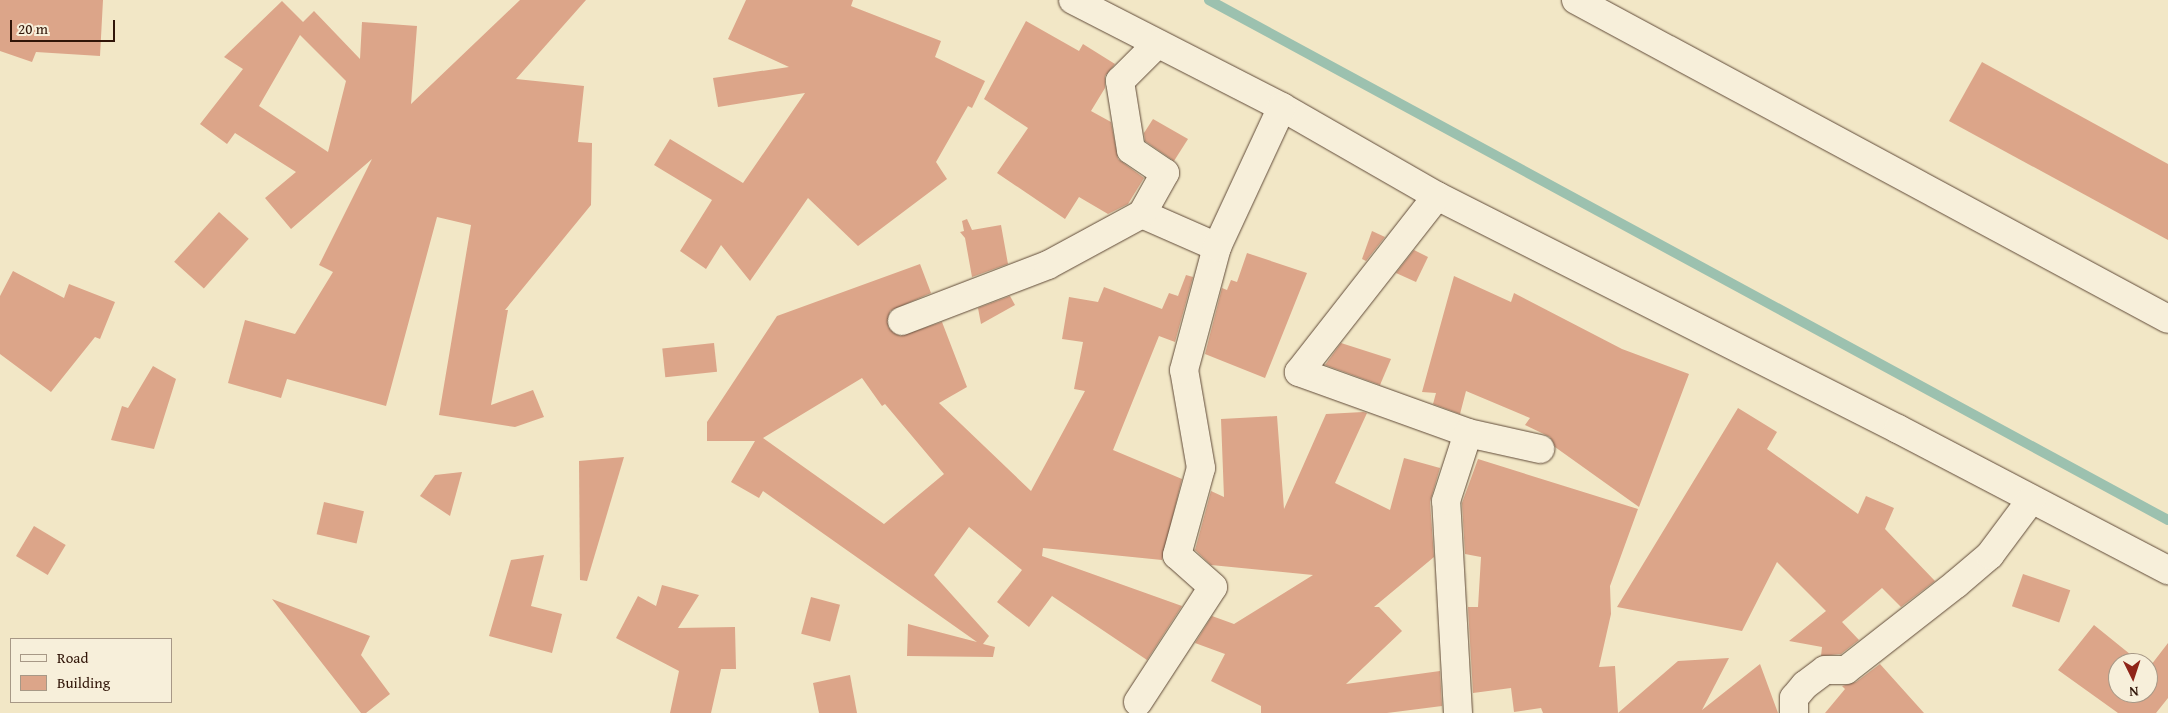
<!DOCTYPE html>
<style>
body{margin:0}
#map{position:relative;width:2168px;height:713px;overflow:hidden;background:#f2e7c6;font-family:"Gentium Book Plus",serif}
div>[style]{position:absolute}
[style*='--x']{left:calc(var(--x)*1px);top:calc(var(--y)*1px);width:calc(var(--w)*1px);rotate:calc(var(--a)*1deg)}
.stream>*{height:10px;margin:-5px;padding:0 5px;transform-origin:5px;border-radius:5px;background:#9cc1af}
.building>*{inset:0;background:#dca589;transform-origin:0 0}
.roads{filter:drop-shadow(0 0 1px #604a38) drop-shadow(0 0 1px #604a38)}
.minor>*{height:28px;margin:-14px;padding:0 14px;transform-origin:14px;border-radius:14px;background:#f7efda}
span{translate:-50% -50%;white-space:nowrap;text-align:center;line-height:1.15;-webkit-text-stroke:4.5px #f7efda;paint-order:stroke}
.legend{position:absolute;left:10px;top:638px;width:162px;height:65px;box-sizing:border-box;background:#f7efda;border:1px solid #a79886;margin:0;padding:6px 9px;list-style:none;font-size:15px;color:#301508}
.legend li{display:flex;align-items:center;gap:10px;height:25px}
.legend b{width:25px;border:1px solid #a79886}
.north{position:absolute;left:2108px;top:653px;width:50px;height:50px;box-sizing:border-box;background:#f7efda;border:1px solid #a79886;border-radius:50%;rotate:176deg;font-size:14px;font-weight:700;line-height:20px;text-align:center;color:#301508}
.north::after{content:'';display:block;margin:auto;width:18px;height:22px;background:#8f2418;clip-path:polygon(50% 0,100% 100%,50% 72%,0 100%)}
.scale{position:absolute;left:10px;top:20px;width:105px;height:22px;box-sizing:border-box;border:2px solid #301508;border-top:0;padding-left:6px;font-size:15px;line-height:18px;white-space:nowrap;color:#301508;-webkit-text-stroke:4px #f7efda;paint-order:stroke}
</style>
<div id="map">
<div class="stream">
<i style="--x:1209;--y:0;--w:1091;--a:28.47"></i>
</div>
<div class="building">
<i style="clip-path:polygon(0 0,103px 0,100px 56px,36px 52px,32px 62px,0 51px)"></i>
<i style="clip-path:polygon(evenodd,520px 0,586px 0,516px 79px,584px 86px,578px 142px,592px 143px,591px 205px,505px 310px,508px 310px,491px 405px,533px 390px,544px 417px,515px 427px,439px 415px,471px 225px,437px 217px,386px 406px,287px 379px,281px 398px,228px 383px,245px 320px,295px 334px,333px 272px,319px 265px,372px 159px,291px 229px,265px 198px,296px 172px,235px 133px,227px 144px,200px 124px,243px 69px,224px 57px,282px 1px,303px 22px,314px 11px,360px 59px,362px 22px,417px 26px,411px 104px,520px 0,300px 35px,346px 81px,328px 152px,259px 106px,300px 35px)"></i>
<i style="clip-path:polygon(746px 0,853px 0,851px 6px,941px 41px,935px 57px,985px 81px,972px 108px,968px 106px,936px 162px,947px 179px,858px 246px,808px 198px,750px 281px,721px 245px,706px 269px,680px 251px,712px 200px,654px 165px,670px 139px,743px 183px,805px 93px,718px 107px,713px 78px,789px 67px,728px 39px)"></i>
<i style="clip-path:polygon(1026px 21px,1079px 51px,1083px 44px,1115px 64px,1105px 76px,1105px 88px,1091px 111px,1111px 122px,1118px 159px,1144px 178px,1128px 204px,1108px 214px,1079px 197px,1065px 219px,997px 173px,1028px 128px,984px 99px)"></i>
<i style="clip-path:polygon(1982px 62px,2168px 164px,2168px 240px,1949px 121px)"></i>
<i style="clip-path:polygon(1153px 119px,1188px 139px,1174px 161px,1145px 141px,1144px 133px)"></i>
<i style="left:219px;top:212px;width:40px;height:67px;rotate:42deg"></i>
<i style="clip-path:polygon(967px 219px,972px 230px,1001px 225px,1008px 264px,972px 277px,965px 238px,960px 232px,964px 231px,962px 221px)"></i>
<i style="clip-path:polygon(1372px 231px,1385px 237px,1366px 261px,1362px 259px)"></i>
<i style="clip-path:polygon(1414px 250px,1428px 257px,1416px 282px,1396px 273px)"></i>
<i style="clip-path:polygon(1247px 253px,1307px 273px,1265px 378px,1205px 354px,1222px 288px,1227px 290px,1231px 280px,1237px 282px)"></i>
<i style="clip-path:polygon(evenodd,920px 264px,931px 293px,890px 311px,888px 327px,900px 336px,942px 322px,967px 387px,939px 403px,1031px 491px,1085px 391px,1074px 389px,1083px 342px,1062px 339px,1069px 297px,1098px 302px,1104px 287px,1162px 309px,1169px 293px,1178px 296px,1186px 275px,1193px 277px,1175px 342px,1159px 336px,1113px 450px,1182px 479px,1162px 560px,1043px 548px,1042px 556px,1182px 606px,1147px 660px,1052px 596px,1029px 627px,997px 602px,1022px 570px,969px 527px,934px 575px,989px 636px,983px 644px,995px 647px,993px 657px,907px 656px,908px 624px,977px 642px,763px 491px,759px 498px,731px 482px,755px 441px,707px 441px,707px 422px,777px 316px,920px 264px,862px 378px,882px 406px,885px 404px,944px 474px,884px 524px,763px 438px,862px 378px)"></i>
<i style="clip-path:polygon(13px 271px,64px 298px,69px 284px,115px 302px,100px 339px,95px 337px,51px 392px,0 354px,0 296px)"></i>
<i style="clip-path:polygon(1454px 276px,1511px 302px,1514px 293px,1622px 349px,1689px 374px,1639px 507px,1555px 447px,1550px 437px,1525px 425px,1530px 418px,1466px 391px,1460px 414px,1433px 404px,1436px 393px,1422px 392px)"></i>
<i style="clip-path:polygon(1010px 296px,1015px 305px,981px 324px,978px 308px)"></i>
<i style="left:714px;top:343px;width:29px;height:52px;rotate:84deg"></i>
<i style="clip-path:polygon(1341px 343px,1391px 359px,1380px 385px,1325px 365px)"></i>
<i style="clip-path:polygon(153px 366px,176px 379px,154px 449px,111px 440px,122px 406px,128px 408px)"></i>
<i style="clip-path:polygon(1738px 408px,1777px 432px,1767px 449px,1858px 514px,1866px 496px,1894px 508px,1885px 529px,1935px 581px,1901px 607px,1882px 588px,1842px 622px,1859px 640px,1841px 654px,1821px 656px,1822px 647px,1789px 641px,1826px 611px,1777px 562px,1742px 631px,1617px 607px)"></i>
<i style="clip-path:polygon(1363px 412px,1367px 413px,1335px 483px,1390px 510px,1404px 458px,1440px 468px,1430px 502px,1434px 557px,1374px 607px,1379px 607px,1402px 631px,1346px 684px,1440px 671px,1442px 706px,1387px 713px,1261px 713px,1261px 706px,1211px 681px,1225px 654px,1195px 643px,1212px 616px,1234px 624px,1313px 575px,1211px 565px,1195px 550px,1211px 491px,1224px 497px,1221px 419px,1277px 416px,1284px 509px,1326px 414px)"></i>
<i style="clip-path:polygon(624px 457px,587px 581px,580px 580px,579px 461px)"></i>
<i style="clip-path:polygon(1478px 459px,1638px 509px,1610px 586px,1611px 614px,1599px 667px,1615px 666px,1618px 713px,1678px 661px,1729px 658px,1702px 710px,1760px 664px,1778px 713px,1543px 713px,1541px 708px,1514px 712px,1511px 688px,1473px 693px,1468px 607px,1478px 607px,1481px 557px,1465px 554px,1462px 503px)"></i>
<i style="clip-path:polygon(462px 472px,450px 516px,420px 496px,435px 475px)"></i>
<i style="left:324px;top:502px;width:41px;height:33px;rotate:13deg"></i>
<i style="left:34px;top:526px;width:37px;height:35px;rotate:31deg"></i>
<i style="clip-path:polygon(544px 555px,531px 606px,562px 614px,552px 653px,489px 636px,511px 560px)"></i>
<i style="left:2023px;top:574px;width:50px;height:34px;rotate:19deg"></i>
<i style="clip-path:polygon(662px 585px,699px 595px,678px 628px,735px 627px,736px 669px,721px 669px,711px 713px,670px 713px,679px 671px,616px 638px,638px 596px,656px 606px)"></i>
<i style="left:811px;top:597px;width:30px;height:38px;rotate:15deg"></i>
<i style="clip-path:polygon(272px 599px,370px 636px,361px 655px,390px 694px,366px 713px,361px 713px)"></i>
<i style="clip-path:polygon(2094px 625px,2141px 663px,2118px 663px,2118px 693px,2148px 693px,2148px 669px,2168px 643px,2168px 698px,2156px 713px,2118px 713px,2058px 670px)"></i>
<i style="clip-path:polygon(1880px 664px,1924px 713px,1825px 713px,1845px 689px,1842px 686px,1856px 682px)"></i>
<i style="clip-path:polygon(850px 675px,857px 713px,819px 713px,813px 683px)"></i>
</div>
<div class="roads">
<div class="minor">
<i style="--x:1073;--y:0;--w:235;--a:27.1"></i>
<i style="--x:1282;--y:107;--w:179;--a:29.9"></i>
<i style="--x:1437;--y:196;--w:517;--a:26.81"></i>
<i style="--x:1898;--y:429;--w:305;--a:27.6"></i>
<i style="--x:1576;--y:0;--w:672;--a:28.32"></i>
<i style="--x:1437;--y:196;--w:224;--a:128.1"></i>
<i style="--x:1299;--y:372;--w:180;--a:19.8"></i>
<i style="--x:1468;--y:433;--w:74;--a:12.5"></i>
<i style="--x:1142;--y:214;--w:82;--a:23.7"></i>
<i style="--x:902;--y:321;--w:156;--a:-21"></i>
<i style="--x:1048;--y:265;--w:107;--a:-28.5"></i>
<i style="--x:1142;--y:214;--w:47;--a:-60.7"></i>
<i style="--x:1165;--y:173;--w:41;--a:-145.9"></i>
<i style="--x:1131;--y:150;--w:70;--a:-99.1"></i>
<i style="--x:1120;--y:81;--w:52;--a:-45"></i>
<i style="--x:1138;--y:702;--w:137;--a:-56.9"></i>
<i style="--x:1213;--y:587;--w:48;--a:-138.4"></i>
<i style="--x:1177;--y:555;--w:90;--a:-74.6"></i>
<i style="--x:1201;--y:468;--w:99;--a:-99.8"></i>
<i style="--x:1184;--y:370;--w:127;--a:-75"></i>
<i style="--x:1217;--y:247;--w:154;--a:-65.1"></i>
<i style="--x:1458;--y:713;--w:212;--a:-93.2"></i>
<i style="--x:1446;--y:501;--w:71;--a:-72.1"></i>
<i style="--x:1794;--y:713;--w:15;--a:-90"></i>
<i style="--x:1794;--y:698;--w:17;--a:-50"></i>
<i style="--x:1805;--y:685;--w:25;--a:-37"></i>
<i style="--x:1825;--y:670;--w:21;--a:0"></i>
<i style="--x:1846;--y:670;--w:140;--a:-38"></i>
<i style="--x:1956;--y:584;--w:45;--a:-40.5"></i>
<i style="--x:1990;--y:555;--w:69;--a:-53.3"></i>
</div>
</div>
<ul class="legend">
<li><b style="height:6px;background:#f7efda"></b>Road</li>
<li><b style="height:14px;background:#dca589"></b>Building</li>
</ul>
<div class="north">N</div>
<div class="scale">20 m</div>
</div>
